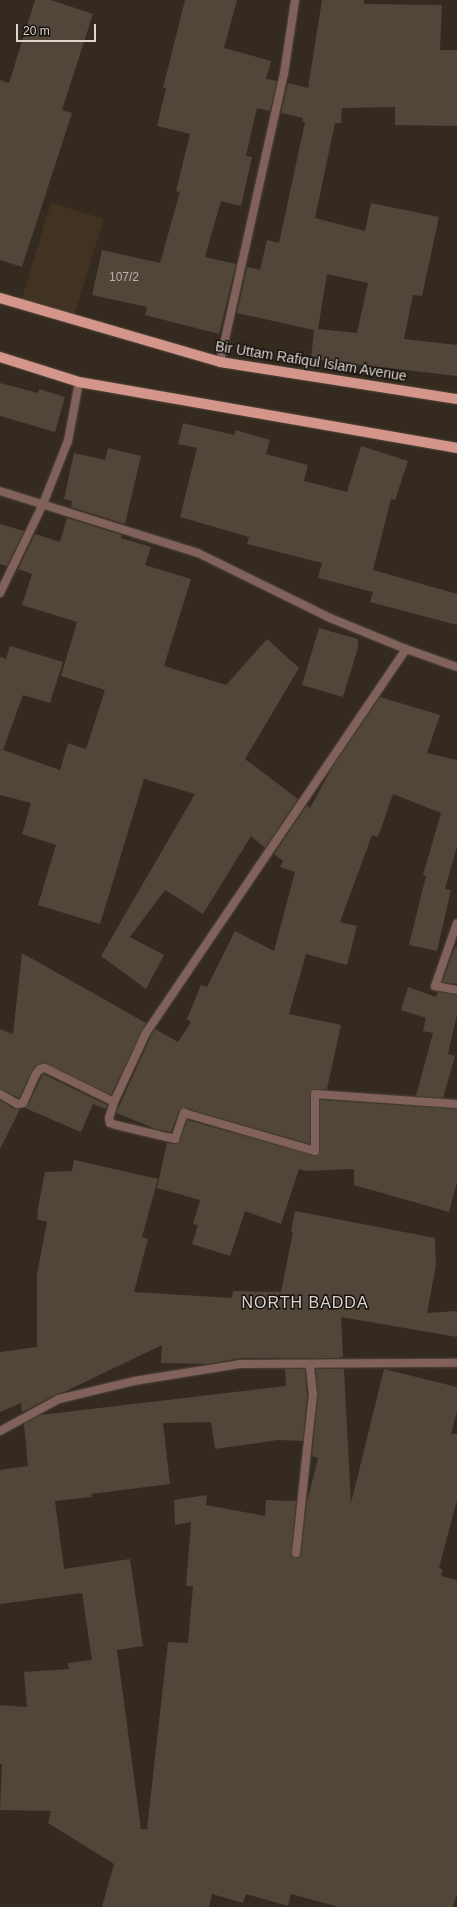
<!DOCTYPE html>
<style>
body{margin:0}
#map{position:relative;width:457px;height:1907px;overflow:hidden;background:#352a1f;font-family:Arial,sans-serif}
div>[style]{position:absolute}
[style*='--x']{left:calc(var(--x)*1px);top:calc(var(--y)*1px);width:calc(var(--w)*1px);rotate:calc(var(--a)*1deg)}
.built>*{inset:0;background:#423222;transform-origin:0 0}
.building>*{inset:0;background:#52463a}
.roads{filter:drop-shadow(0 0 1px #50463b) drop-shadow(0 0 1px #50463b)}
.minor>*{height:8px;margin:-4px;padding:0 4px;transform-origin:4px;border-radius:4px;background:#81615c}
.primary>*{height:10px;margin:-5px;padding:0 5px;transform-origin:5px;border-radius:5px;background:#d4958b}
span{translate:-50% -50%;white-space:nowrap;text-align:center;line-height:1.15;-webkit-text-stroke:3px #18130f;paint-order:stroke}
.number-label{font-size:12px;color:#bab2aa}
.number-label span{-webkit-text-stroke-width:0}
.street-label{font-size:14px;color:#ddd6cf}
.quarter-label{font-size:16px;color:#ddd6cf;letter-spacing:1px}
.scale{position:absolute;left:16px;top:24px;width:80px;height:18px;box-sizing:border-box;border:2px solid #ddd6cf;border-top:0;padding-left:5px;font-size:12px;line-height:14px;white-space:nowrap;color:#ddd6cf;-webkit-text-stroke:3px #18130f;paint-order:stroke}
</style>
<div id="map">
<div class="built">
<i style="left:51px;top:203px;width:55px;height:102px;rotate:17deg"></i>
</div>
<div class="building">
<i style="clip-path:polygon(35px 0,51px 0,93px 14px,62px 110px,72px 113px,22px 267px,0 260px,0 80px,9px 83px)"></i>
<i style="clip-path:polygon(185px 0,237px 0,224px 48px,271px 61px,266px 79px,277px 81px,270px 111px,257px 108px,246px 156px,252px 157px,241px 206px,221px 201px,205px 257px,236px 264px,219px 334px,145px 315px,147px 307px,92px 295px,102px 250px,160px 263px,180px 192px,176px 191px,190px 134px,157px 126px,166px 88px,163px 88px)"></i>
<i style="clip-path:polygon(evenodd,322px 0,364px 0,364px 4px,442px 5px,440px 50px,457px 50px,457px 126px,395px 125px,395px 107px,342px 108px,341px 123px,335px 123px,315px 218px,365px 231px,371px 203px,439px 217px,422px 296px,413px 295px,404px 339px,457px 345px,457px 376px,311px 359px,314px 330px,237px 313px,247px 267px,260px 270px,267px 240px,279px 243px,305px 122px,302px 122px,303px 118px,281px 113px,288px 83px,308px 88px,322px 0,327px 274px,368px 283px,357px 333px,318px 329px,327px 274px)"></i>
<i style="clip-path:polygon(0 383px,38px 393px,39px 389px,65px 397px,55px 432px,0 416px)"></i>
<i style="clip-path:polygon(183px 423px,234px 435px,236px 430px,270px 440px,266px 454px,308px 465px,304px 481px,347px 492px,361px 446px,408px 461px,395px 500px,391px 499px,373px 570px,457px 594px,457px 625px,370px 602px,373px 592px,318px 578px,322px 563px,247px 544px,249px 537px,180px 517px,197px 448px,178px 444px)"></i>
<i style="clip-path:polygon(108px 448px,141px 456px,125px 524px,71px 507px,72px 501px,64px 499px,74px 453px,105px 460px)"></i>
<i style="clip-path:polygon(67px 518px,122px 535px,121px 538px,151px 547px,145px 565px,191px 579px,164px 666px,226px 685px,267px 639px,299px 668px,245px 759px,298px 799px,265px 848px,251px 836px,203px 914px,165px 890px,130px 937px,164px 955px,146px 989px,101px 956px,195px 794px,144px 779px,100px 924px,38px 905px,56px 845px,22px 834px,31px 803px,0 795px,0 657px,6px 659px,10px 646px,63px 662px,50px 703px,23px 695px,3px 750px,60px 770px,68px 743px,86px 749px,105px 690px,61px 676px,77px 622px,22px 605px,32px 574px,18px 569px,35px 534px,60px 542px)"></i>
<i style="clip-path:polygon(0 524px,24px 531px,7px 566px,0 564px)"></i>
<i style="clip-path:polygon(319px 628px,358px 639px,358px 648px,343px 697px,302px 685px)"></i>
<i style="clip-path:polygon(380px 697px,440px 715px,427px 753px,457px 760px,457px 846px,445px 889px,451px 890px,437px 951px,409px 945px,426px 876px,423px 875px,441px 813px,393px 794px,378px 837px,372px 835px,340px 922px,357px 926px,347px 965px,306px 954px,289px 1014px,341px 1025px,327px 1089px,313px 1089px,310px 1094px,310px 1144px,185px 1108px,179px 1111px,171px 1132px,156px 1129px,116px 1113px,151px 1036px,155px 1029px,178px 1042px,191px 1022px,187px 1019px,201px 985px,207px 987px,235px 931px,274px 951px,295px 872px,280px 867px,283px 861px,274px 854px,307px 805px,310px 808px,333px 766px)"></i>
<i style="clip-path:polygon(455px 947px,457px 947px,457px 984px,442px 982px)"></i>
<i style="clip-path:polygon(22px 953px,146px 1023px,111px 1095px,44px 1063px,36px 1065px,32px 1071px,19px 1098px,0 1089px,0 1029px,13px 1034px)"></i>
<i style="clip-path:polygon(408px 987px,436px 997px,438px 992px,457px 995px,457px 1015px,448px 1054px,455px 1056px,443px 1098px,416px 1096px,433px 1033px,423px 1031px,426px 1018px,401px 1010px)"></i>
<i style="clip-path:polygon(43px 1074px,107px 1105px,106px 1109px,93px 1104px,81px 1132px,25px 1108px,28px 1105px)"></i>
<i style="clip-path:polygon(0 1100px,14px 1109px,20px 1109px,0 1149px)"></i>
<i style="clip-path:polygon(320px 1100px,457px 1109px,457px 1182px,449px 1212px,354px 1185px,354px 1169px,306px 1171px,299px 1169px,281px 1224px,245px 1211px,230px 1256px,192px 1244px,198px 1225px,193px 1224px,200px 1200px,157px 1188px,167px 1143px,174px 1144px,179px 1143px,187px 1120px,316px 1156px,320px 1151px)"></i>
<i style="clip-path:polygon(74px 1160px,158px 1179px,142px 1237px,148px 1239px,134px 1292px,232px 1298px,233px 1291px,281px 1292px,293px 1232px,291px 1231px,295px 1211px,435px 1238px,436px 1265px,427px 1313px,457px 1311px,457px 1337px,341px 1317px,343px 1357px,338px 1357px,341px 1358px,240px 1358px,208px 1364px,161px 1363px,162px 1345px,64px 1392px,57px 1394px,22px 1412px,21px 1403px,0 1412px,0 1352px,37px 1347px,37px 1274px,47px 1222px,37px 1219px,38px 1208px,45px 1172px,72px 1171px)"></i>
<i style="clip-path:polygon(285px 1369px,305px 1369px,307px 1395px,303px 1441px,278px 1440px,215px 1449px,211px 1422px,163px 1423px,170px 1484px,91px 1494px,92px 1497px,55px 1501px,64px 1569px,130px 1559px,143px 1646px,117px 1650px,141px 1829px,147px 1829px,168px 1642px,188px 1643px,193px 1586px,186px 1586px,191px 1522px,175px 1525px,174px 1500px,207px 1495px,206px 1505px,265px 1516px,266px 1500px,296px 1501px,291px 1553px,292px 1557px,298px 1558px,301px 1554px,307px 1502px,318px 1458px,312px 1456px,318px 1395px,316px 1369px,344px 1369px,351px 1503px,384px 1369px,457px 1387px,457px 1411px,451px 1434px,457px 1434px,457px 1500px,439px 1568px,443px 1570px,441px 1576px,457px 1580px,457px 1894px,453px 1907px,339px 1907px,291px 1894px,288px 1906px,246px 1894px,243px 1903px,212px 1894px,209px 1907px,102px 1907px,114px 1864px,48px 1823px,51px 1811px,0 1810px,2px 1764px,0 1764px,0 1705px,27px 1707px,24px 1672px,69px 1669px,68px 1663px,92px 1660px,82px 1593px,0 1604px,0 1470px,28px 1466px,24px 1424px,40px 1415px,286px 1386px)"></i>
</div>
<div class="roads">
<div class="minor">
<i style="--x:220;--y:362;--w:295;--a:-77.5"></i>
<i style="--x:284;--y:74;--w:75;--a:-81.5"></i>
<i style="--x:0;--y:491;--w:207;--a:17.4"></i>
<i style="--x:198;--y:553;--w:147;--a:26.2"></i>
<i style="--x:330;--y:618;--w:82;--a:22.2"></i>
<i style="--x:406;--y:649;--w:54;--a:19.4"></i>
<i style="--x:0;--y:593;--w:99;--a:-64.2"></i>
<i style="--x:43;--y:504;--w:68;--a:-68.4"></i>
<i style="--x:68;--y:441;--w:60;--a:-79.4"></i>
<i style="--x:406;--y:649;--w:464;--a:124.1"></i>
<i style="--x:146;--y:1033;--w:76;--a:114.9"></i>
<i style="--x:114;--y:1102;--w:17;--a:107"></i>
<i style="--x:109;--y:1118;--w:5;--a:79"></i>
<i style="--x:110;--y:1123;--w:6;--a:18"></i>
<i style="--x:116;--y:1125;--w:61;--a:13.3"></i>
<i style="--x:175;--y:1139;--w:28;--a:-71"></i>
<i style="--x:184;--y:1113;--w:136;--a:16.2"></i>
<i style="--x:315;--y:1151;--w:57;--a:-90"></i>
<i style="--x:315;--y:1094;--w:142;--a:4"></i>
<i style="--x:457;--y:923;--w:67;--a:109.2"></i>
<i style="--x:435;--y:986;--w:22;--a:10"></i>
<i style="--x:0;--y:1094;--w:20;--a:30"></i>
<i style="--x:17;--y:1104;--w:6;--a:-9"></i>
<i style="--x:23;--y:1103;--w:32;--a:-66"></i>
<i style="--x:36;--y:1074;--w:6;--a:-51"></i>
<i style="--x:40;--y:1069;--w:5;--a:-11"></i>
<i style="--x:45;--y:1068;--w:77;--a:26.2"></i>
<i style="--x:0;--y:1431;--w:67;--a:-28.5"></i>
<i style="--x:59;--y:1399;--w:77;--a:-13.5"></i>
<i style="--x:134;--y:1381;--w:107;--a:-9.1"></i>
<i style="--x:240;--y:1364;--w:217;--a:-0.3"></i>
<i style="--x:296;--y:1553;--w:159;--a:-83.9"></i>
<i style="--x:313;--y:1395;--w:31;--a:-96"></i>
</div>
<div class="primary">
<i style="--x:0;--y:298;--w:229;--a:16.2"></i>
<i style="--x:220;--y:362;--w:240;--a:8.9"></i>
<i style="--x:0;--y:357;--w:83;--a:17.6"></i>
<i style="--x:79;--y:382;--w:384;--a:9.9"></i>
</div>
</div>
<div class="number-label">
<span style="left:124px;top:278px">107/2</span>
</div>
<div class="street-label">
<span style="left:311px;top:361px;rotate:9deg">Bir Uttam Rafiqul Islam Avenue</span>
</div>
<div class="quarter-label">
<span style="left:305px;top:1303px">NORTH BADDA</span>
</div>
<div class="scale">20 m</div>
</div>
